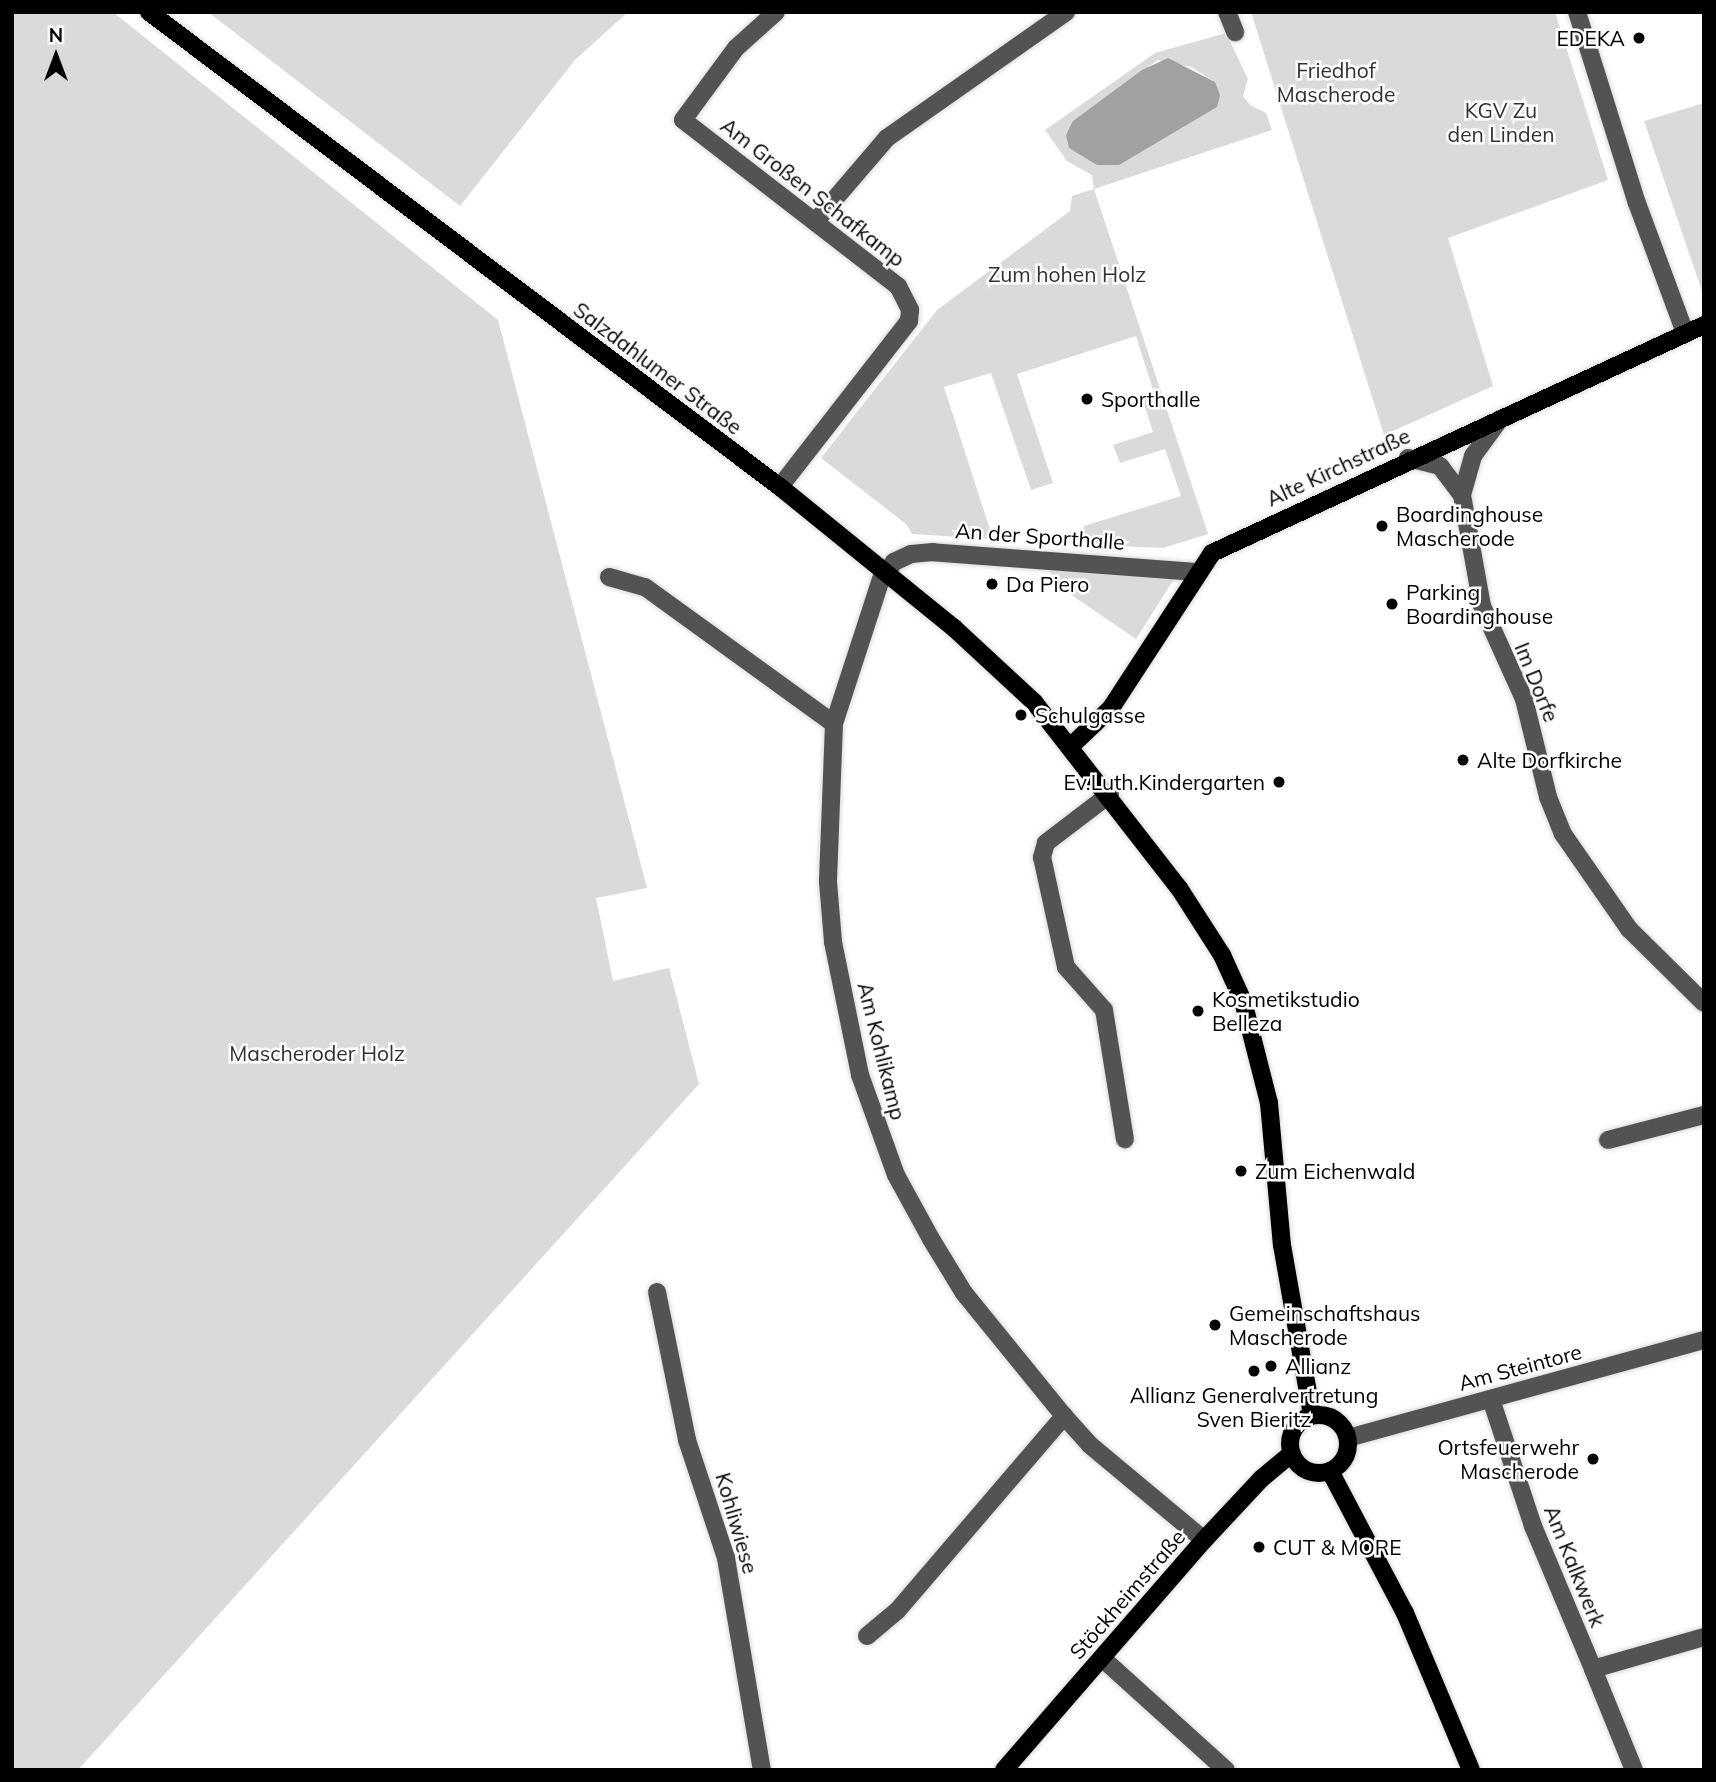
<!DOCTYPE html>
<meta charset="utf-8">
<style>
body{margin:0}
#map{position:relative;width:1716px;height:1782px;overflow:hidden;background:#fff;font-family:Mulish,sans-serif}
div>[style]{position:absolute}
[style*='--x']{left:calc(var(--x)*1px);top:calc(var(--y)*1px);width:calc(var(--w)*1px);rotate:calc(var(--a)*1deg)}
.green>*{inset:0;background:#dadada}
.water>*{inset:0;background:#a1a1a1}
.roads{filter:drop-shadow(0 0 2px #dbdbdb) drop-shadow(0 0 2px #dbdbdb)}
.minor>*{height:18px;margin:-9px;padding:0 9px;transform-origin:9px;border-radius:9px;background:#535353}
.major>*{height:18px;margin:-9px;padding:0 9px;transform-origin:9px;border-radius:9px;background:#000}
.major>.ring{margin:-9px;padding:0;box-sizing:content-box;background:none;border:18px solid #000;border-radius:50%}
.dots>*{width:19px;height:19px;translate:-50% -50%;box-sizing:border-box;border:4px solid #fff;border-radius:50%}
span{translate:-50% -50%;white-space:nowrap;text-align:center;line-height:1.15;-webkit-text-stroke:5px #fff;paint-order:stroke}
.poi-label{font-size:21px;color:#000}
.right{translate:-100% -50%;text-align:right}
.left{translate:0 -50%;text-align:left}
.park-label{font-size:21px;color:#313131}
.street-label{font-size:21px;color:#000}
.frame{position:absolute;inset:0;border:14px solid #000;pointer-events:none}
.north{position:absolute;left:21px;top:21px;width:70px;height:70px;-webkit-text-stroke:5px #fff;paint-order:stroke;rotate:0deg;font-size:19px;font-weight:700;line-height:28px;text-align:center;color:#000}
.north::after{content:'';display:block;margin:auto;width:24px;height:32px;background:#000;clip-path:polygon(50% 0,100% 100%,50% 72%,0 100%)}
</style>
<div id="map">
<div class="green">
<i style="clip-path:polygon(12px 12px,113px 12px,498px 320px,647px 888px,596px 898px,613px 981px,669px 968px,699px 1084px,78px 1770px,12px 1770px)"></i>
<i style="clip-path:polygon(208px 12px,309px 13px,628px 12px,575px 60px,460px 206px)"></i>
<i style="clip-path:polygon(1251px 12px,1555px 12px,1608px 180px,1448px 238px,1493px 386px,1384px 435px)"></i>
<i style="clip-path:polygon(evenodd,1226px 33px,1248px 79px,1243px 96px,1250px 105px,1266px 113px,1272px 130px,1094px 189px,1208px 534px,1163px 548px,1092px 545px,1083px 538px,1084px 526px,1181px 496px,1165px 449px,1120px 463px,1113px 445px,1153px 432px,1143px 401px,1155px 396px,1136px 336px,1017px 374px,1053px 483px,1031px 490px,991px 373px,944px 387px,993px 539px,912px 534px,906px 524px,821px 458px,937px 310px,1070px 211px,1072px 196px,1094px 189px,1092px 175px,1067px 161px,1045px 130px,1155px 53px,1226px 33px,1158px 60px,1191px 67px,1215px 82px,1073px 121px,1158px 60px)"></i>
<i style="clip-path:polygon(1704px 103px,1704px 293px,1703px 294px,1644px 121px)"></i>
<i style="clip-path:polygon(1046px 568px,1173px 575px,1174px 579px,1136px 639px,1070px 594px)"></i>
</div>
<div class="water">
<i style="clip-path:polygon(1168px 58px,1215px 82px,1220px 95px,1217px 107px,1119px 165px,1097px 165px,1069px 148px,1066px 135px,1073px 121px,1142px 70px)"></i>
</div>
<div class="roads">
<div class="minor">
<i style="--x:776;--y:12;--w:54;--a:138"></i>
<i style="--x:736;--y:48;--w:89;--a:126.4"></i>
<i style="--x:683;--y:120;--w:272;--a:37.7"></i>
<i style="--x:898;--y:286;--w:27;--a:63"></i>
<i style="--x:910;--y:310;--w:11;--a:95"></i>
<i style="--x:909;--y:321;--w:210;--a:127.9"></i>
<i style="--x:1227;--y:12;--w:22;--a:68"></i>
<i style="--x:1577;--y:12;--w:200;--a:72.6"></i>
<i style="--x:1637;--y:203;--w:139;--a:69.7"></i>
<i style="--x:815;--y:222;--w:111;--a:-49.4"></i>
<i style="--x:887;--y:138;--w:219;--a:-35.1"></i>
<i style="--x:1408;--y:458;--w:33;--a:14"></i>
<i style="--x:1440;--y:466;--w:36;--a:53"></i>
<i style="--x:1462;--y:495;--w:113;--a:79.8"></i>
<i style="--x:1482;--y:606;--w:102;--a:65.7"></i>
<i style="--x:1524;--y:699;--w:101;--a:76.2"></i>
<i style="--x:1548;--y:797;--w:40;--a:68"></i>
<i style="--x:1563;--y:834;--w:116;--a:55.2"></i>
<i style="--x:1629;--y:929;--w:105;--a:44.6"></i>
<i style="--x:1462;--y:495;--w:41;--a:-74.2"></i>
<i style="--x:1473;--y:456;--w:46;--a:-53.9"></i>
<i style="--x:1196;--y:572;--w:264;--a:-175.7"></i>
<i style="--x:933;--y:552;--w:22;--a:175"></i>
<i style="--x:911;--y:554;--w:19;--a:155"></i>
<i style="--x:894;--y:562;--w:21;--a:127"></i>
<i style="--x:881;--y:579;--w:152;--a:108"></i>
<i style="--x:834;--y:724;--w:158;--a:92.2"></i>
<i style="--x:828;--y:882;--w:60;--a:85.2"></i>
<i style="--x:833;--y:942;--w:136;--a:78.5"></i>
<i style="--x:860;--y:1075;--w:106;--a:70.2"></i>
<i style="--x:896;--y:1175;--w:73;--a:61.3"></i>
<i style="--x:931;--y:1239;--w:63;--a:58.6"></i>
<i style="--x:964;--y:1293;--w:159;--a:50.9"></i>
<i style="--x:1064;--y:1416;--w:39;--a:48"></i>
<i style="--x:1090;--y:1445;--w:148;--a:39.8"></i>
<i style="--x:609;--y:577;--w:37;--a:16"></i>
<i style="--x:645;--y:587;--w:233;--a:35.9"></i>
<i style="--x:1110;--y:794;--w:81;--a:142.6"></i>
<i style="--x:1046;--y:843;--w:15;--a:106"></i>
<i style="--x:1042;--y:857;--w:113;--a:77.7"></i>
<i style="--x:1066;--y:967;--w:57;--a:48.5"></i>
<i style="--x:1104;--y:1010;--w:131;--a:80.8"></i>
<i style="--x:1608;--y:1140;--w:99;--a:-14.6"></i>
<i style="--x:657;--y:1292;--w:151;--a:78.5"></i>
<i style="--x:687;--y:1440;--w:124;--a:71.7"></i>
<i style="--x:726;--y:1558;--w:215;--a:80.4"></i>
<i style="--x:1491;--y:1399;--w:134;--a:71.7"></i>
<i style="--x:1533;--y:1526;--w:155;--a:67.2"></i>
<i style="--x:1593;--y:1669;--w:116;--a:-16.1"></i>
<i style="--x:1348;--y:1438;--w:369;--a:-15.4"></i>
<i style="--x:867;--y:1636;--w:39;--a:-40"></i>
<i style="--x:897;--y:1611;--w:257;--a:-49.4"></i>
<i style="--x:1102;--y:1658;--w:167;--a:42.1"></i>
<i style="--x:1593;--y:1669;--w:109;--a:67.9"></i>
</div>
<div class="major">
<i style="--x:149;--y:12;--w:790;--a:36.97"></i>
<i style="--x:780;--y:487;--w:224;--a:39"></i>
<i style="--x:954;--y:628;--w:109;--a:42.8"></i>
<i style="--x:1034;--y:702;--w:236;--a:52.1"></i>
<i style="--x:1179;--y:888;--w:80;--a:57.3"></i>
<i style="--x:1222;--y:955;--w:51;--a:65.5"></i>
<i style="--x:1243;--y:1001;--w:105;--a:75.7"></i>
<i style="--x:1269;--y:1103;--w:143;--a:84.8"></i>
<i style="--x:1282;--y:1245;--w:173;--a:80"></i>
<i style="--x:1070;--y:747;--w:57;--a:-43.6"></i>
<i style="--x:1111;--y:708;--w:185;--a:-56.9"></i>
<i style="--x:1212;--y:553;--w:542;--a:-24.86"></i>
<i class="ring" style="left:1290px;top:1415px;width:40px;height:40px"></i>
<i style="--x:1330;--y:1471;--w:161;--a:62.2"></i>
<i style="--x:1405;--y:1613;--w:170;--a:67.2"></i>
<i style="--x:1004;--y:1770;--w:305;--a:-49"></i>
<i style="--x:1204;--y:1540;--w:83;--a:-46.9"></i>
<i style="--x:1261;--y:1479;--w:40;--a:-40"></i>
</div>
</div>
<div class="dots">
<i style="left:1639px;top:38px;background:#000"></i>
<i style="left:1087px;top:399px;background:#000"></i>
<i style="left:1382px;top:526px;background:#000"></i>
<i style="left:992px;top:584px;background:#000"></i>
<i style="left:1392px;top:604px;background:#000"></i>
<i style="left:1021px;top:715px;background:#000"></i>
<i style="left:1463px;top:760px;background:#000"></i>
<i style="left:1279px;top:782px;background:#000"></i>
<i style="left:1198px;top:1011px;background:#000"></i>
<i style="left:1241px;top:1171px;background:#000"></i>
<i style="left:1215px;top:1325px;background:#000"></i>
<i style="left:1271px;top:1366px;background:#000"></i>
<i style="left:1254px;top:1371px;background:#000"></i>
<i style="left:1593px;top:1459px;background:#000"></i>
<i style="left:1259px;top:1547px;background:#000"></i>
</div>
<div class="poi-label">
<span class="right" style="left:1625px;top:38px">EDEKA</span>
<span class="left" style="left:1101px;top:399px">Sporthalle</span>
<span class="left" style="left:1396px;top:526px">Boardinghouse<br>Mascherode</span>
<span class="left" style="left:1006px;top:584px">Da Piero</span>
<span class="left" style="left:1406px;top:604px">Parking<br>Boardinghouse</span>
<span class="left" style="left:1035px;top:715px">Schulgasse</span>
<span class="left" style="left:1477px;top:760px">Alte Dorfkirche</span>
<span class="right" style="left:1265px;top:782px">Ev.Luth.Kindergarten</span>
<span class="left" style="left:1212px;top:1011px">Kosmetikstudio<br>Belleza</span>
<span class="left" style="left:1255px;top:1171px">Zum Eichenwald</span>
<span class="left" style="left:1229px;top:1325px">Gemeinschaftshaus<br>Mascherode</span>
<span class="left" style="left:1285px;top:1366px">Allianz</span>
<span style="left:1254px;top:1407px">Allianz Generalvertretung<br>Sven Bieritz</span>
<span class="right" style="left:1579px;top:1459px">Ortsfeuerwehr<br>Mascherode</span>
<span class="left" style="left:1273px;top:1547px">CUT &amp; MORE</span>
</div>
<div class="park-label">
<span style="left:1336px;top:82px">Friedhof<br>Mascherode</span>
<span style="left:1501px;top:122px">KGV Zu<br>den Linden</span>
<span style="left:1067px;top:274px">Zum hohen Holz</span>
<span style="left:317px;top:1053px">Mascheroder Holz</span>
</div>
<div class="street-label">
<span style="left:813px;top:192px;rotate:38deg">Am Großen Schafkamp</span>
<span style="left:658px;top:368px;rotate:37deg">Salzdahlumer Straße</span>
<span style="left:1338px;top:467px;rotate:-25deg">Alte Kirchstraße</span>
<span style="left:1040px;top:536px;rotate:4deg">An der Sporthalle</span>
<span style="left:1537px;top:682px;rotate:68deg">Im Dorfe</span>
<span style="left:882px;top:1051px;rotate:76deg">Am Kohlikamp</span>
<span style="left:1520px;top:1367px;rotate:-15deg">Am Steintore</span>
<span style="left:737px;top:1523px;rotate:74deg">Kohliwiese</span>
<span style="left:1575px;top:1566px;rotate:68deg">Am Kalkwerk</span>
<span style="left:1127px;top:1594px;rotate:-49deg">Stöckheimstraße</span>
</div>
<div class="frame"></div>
<div class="north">N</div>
</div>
